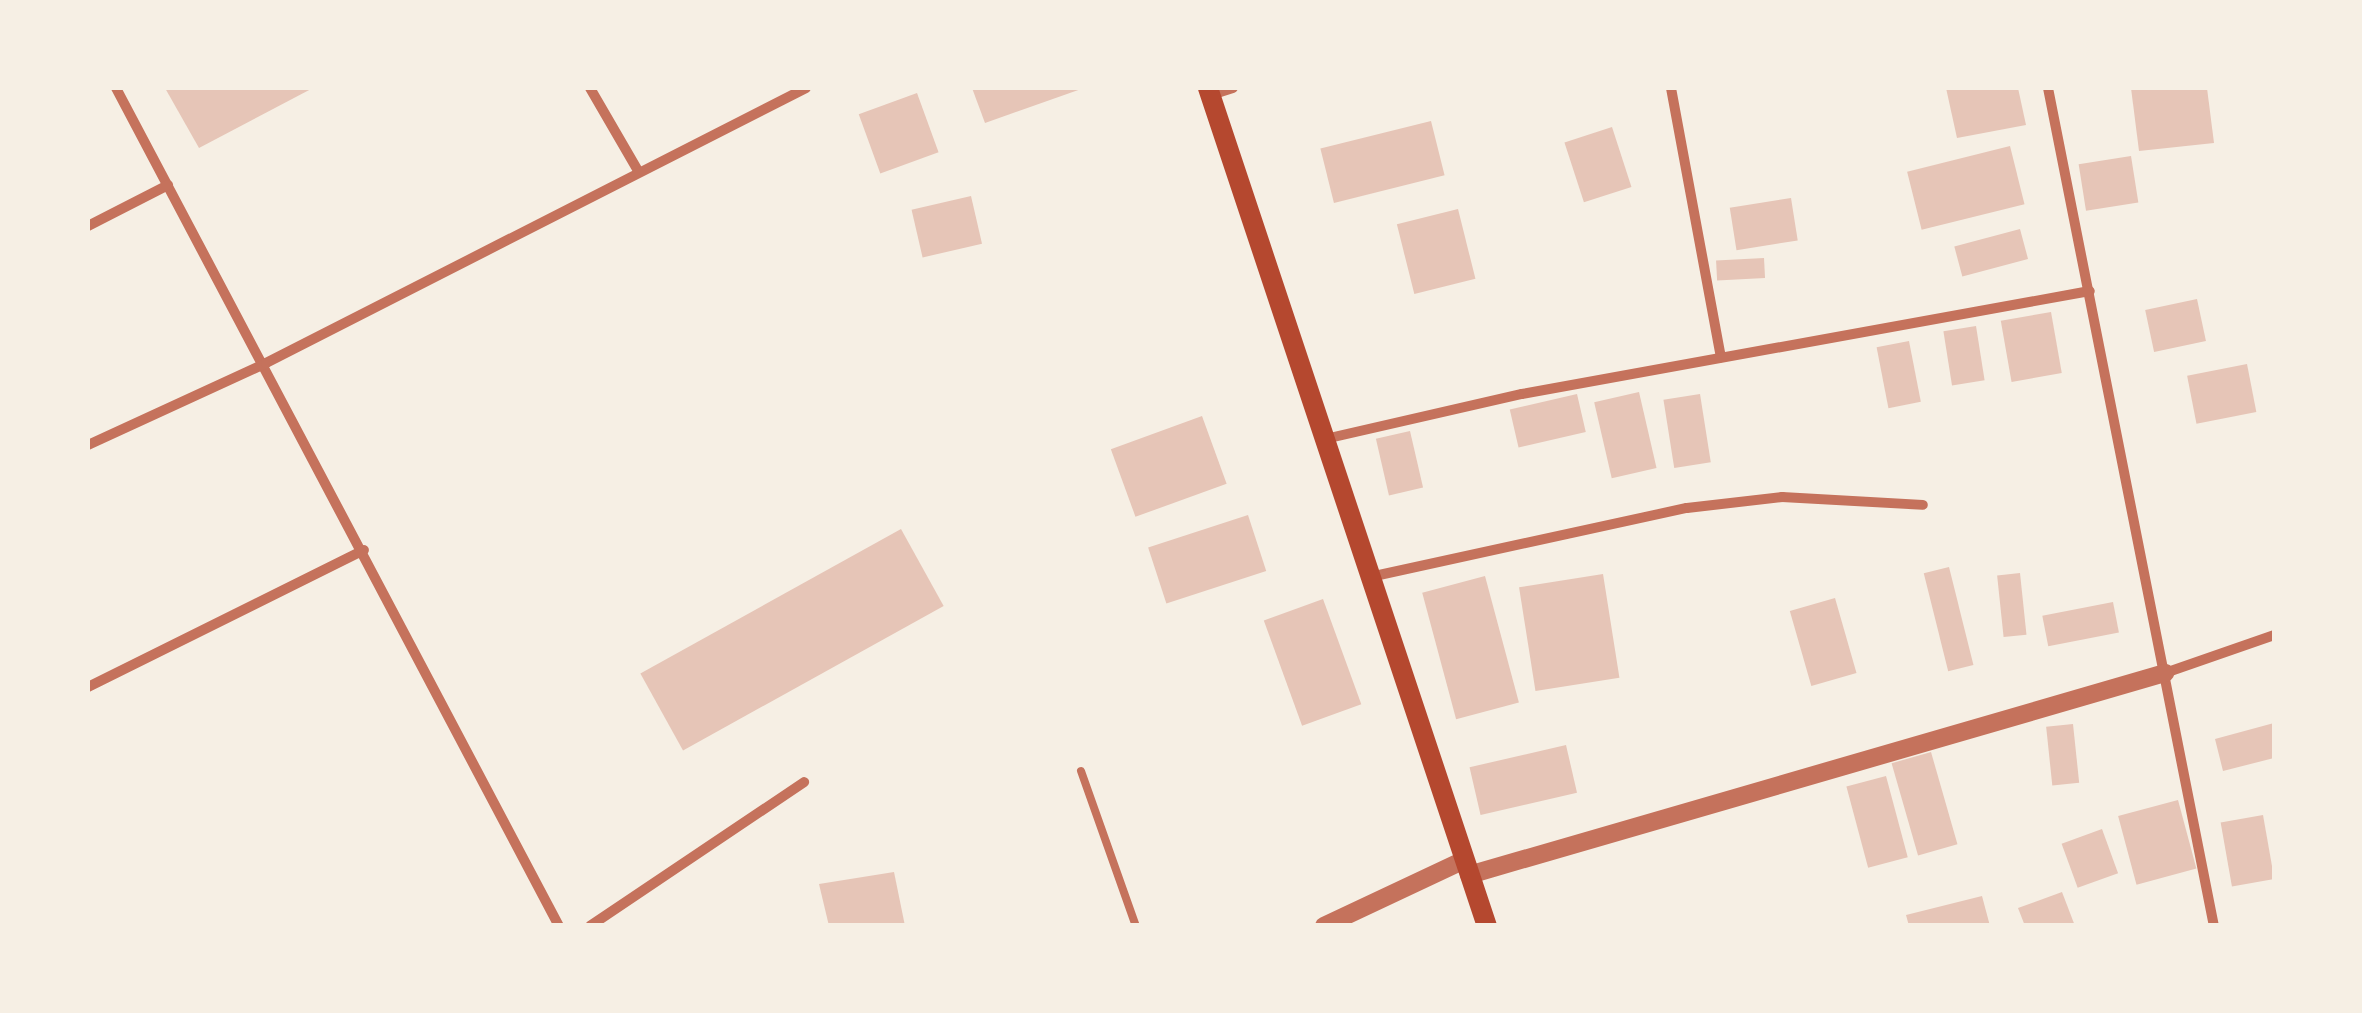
<!DOCTYPE html>
<style>
body{margin:0}
#map{position:relative;width:2362px;height:1013px;overflow:hidden;background:#f6efe4;font-family:Raleway,sans-serif}
div>[style]{position:absolute}
[style*='--x']{left:calc(var(--x)*1px);top:calc(var(--y)*1px);width:calc(var(--w)*1px);rotate:calc(var(--a)*1deg)}
.building>*{inset:0;background:#e6c5b7;transform-origin:0 0}
.service>*{height:8px;margin:-4px;padding:0 4px;transform-origin:4px;border-radius:4px;background:#c5725c}
.minor>*{height:10px;margin:-5px;padding:0 5px;transform-origin:5px;border-radius:5px;background:#c5725c}
.tertiary>*{height:18px;margin:-9px;padding:0 9px;transform-origin:9px;border-radius:9px;background:#c5725c}
.secondary>*{height:20px;margin:-10px;padding:0 10px;transform-origin:10px;border-radius:10px;background:#b5482f}
span{translate:-50% -50%;white-space:nowrap;text-align:center;line-height:1.15;-webkit-text-stroke:9px #f6efe4;paint-order:stroke}
.frame{position:absolute;inset:0;border:90px solid #f6efe4;pointer-events:none}
</style>
<div id="map">
<div class="building">
<i style="clip-path:polygon(165px 88px,313px 88px,199px 148px)"></i>
<i style="clip-path:polygon(972px 88px,1084px 88px,985px 123px)"></i>
<i style="clip-path:polygon(1946px 88px,2018px 88px,2026px 125px,1957px 138px)"></i>
<i style="clip-path:polygon(2131px 88px,2207px 88px,2214px 143px,2139px 151px)"></i>
<i style="left:917px;top:93px;width:63px;height:62px;rotate:70deg"></i>
<i style="left:1431px;top:121px;width:56px;height:114px;rotate:76deg"></i>
<i style="left:1612px;top:127px;width:63px;height:50px;rotate:72deg"></i>
<i style="left:2010px;top:146px;width:60px;height:106px;rotate:76deg"></i>
<i style="left:2131px;top:156px;width:47px;height:53px;rotate:81deg"></i>
<i style="left:971px;top:196px;width:49px;height:61px;rotate:77deg"></i>
<i style="left:1791px;top:198px;width:43px;height:62px;rotate:81deg"></i>
<i style="left:1458px;top:209px;width:72px;height:63px;rotate:76deg"></i>
<i style="left:2020px;top:229px;width:31px;height:68px;rotate:75deg"></i>
<i style="left:1764px;top:258px;width:20px;height:48px;rotate:87deg"></i>
<i style="left:2197px;top:299px;width:43px;height:53px;rotate:78deg"></i>
<i style="left:2051px;top:312px;width:62px;height:51px;rotate:80deg"></i>
<i style="left:1976px;top:326px;width:55px;height:33px;rotate:81deg"></i>
<i style="left:1909px;top:341px;width:62px;height:33px;rotate:79deg"></i>
<i style="left:2247px;top:364px;width:49px;height:61px;rotate:79deg"></i>
<i style="left:1639px;top:392px;width:78px;height:46px;rotate:77deg"></i>
<i style="left:1577px;top:394px;width:39px;height:69px;rotate:77deg"></i>
<i style="left:1700px;top:394px;width:69px;height:37px;rotate:81deg"></i>
<i style="left:1202px;top:416px;width:72px;height:97px;rotate:70deg"></i>
<i style="left:1410px;top:431px;width:58px;height:35px;rotate:77deg"></i>
<i style="left:1248px;top:515px;width:59px;height:105px;rotate:72deg"></i>
<i style="left:901px;top:529px;width:88px;height:298px;rotate:61deg"></i>
<i style="left:1949px;top:567px;width:101px;height:26px;rotate:76deg"></i>
<i style="left:2020px;top:573px;width:62px;height:23px;rotate:84deg"></i>
<i style="left:1603px;top:574px;width:105px;height:85px;rotate:81deg"></i>
<i style="left:1485px;top:576px;width:131px;height:65px;rotate:75deg"></i>
<i style="left:1835px;top:598px;width:78px;height:47px;rotate:74deg"></i>
<i style="left:1323px;top:599px;width:112px;height:63px;rotate:70deg"></i>
<i style="left:2113px;top:602px;width:31px;height:72px;rotate:79deg"></i>
<i style="clip-path:polygon(2274px 723px,2274px 758px,2223px 771px,2215px 739px)"></i>
<i style="left:2073px;top:724px;width:59px;height:27px;rotate:84deg"></i>
<i style="left:1566px;top:745px;width:49px;height:99px;rotate:77deg"></i>
<i style="left:1931px;top:752px;width:96px;height:41px;rotate:74deg"></i>
<i style="left:1886px;top:776px;width:84px;height:41px;rotate:75deg"></i>
<i style="left:2178px;top:800px;width:71px;height:62px;rotate:75deg"></i>
<i style="left:2263px;top:815px;width:65px;height:43px;rotate:80deg"></i>
<i style="left:2102px;top:829px;width:47px;height:43px;rotate:70deg"></i>
<i style="clip-path:polygon(894px 872px,905px 926px,829px 926px,819px 884px)"></i>
<i style="clip-path:polygon(2062px 892px,2075px 926px,2025px 926px,2018px 908px)"></i>
<i style="clip-path:polygon(1982px 896px,1990px 926px,1909px 926px,1906px 915px)"></i>
</div>
<div class="service">
<i style="--x:1081;--y:771;--w:164;--a:70.5"></i>
</div>
<div class="minor">
<i style="--x:116;--y:88;--w:948;--a:62.14"></i>
<i style="--x:590;--y:88;--w:94;--a:59.9"></i>
<i style="--x:1671;--y:88;--w:274;--a:79.5"></i>
<i style="--x:2048;--y:88;--w:854;--a:78.8"></i>
<i style="--x:1211;--y:95;--w:23;--a:-18"></i>
<i style="--x:88;--y:226;--w:90;--a:-27.1"></i>
<i style="--x:1325;--y:439;--w:202;--a:-12.9"></i>
<i style="--x:1522;--y:394;--w:577;--a:-10.28"></i>
<i style="--x:88;--y:445;--w:196;--a:-24.7"></i>
<i style="--x:266;--y:363;--w:606;--a:-26.99"></i>
<i style="--x:1370;--y:577;--w:324;--a:-12.3"></i>
<i style="--x:1687;--y:508;--w:96;--a:-6.6"></i>
<i style="--x:1782;--y:497;--w:141;--a:3.2"></i>
<i style="--x:2165;--y:673;--w:115;--a:-19.2"></i>
<i style="--x:88;--y:687;--w:308;--a:-26.4"></i>
<i style="--x:590;--y:926;--w:258;--a:-33.9"></i>
</div>
<div class="tertiary">
<i style="--x:1469;--y:875;--w:725;--a:-16.18"></i>
<i style="--x:1324;--y:926;--w:155;--a:-25.2"></i>
</div>
<div class="secondary">
<i style="--x:1208;--y:88;--w:883;--a:71.59"></i>
</div>
<div class="frame"></div>
</div>
